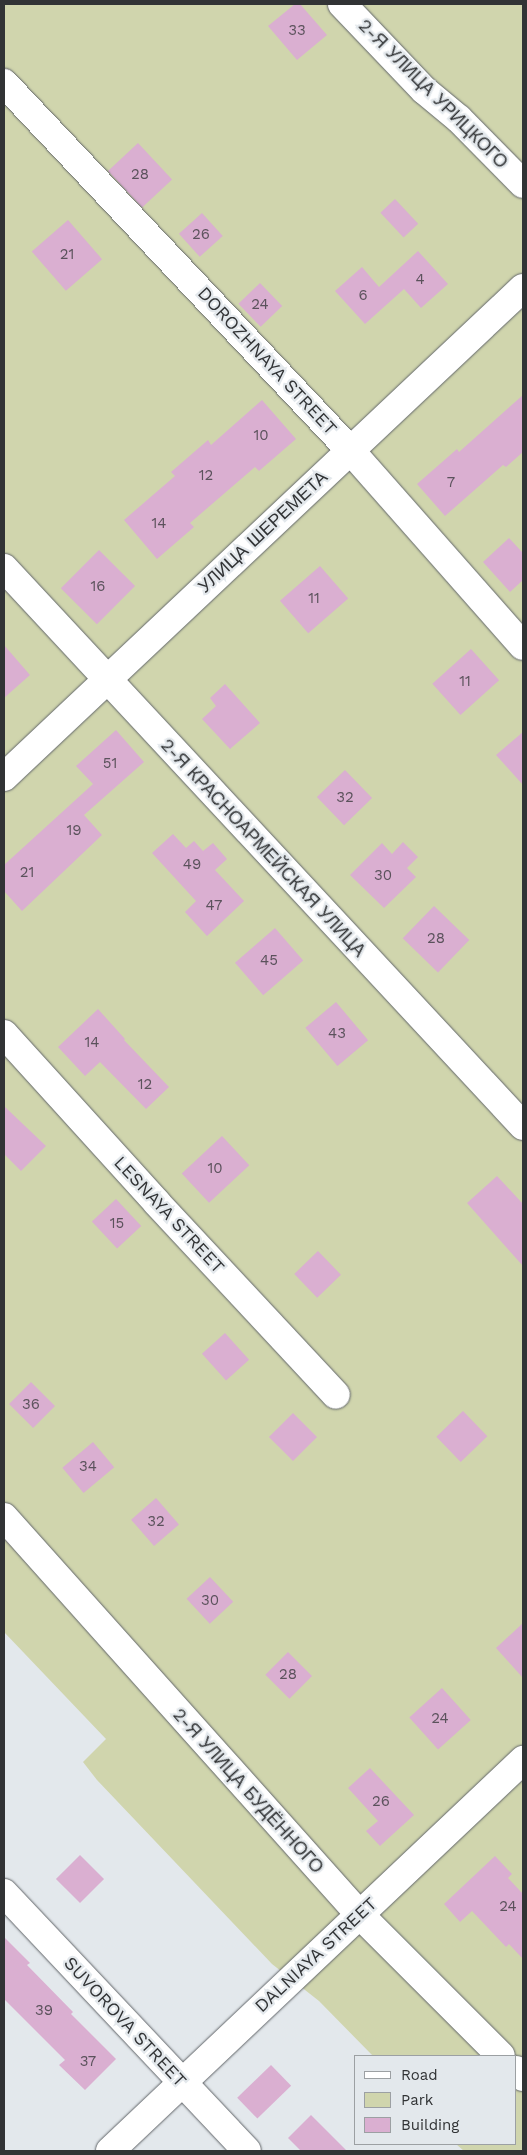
<!DOCTYPE html>
<meta charset="utf-8">
<style>
body{margin:0}
#map{position:relative;width:527px;height:2155px;overflow:hidden;background:#e3e8ec;font-family:"Work Sans",sans-serif}
div>[style]{position:absolute}
[style*='--x']{left:calc(var(--x)*1px);top:calc(var(--y)*1px);width:calc(var(--w)*1px);rotate:calc(var(--a)*1deg)}
.green>*{inset:0;background:#d0d5ad}
.building>*{inset:0;background:#daafd1;transform-origin:0 0}
.roads{filter:drop-shadow(0 0 1px #62666a) drop-shadow(0 0 1px #62666a)}
.minor>*{height:28px;margin:-14px;padding:0 14px;transform-origin:14px;border-radius:14px;background:#fff}
span{translate:-50% -50%;white-space:nowrap;text-align:center;line-height:1.15;-webkit-text-stroke:4.5px #e3e8ec;paint-order:stroke}
.number-label{font-size:15px;color:#5b525c}
.number-label span{-webkit-text-stroke-width:0}
.street-label{font-size:18px;color:#313335}
.frame{position:absolute;inset:0;border:5px solid #313335;pointer-events:none}
.legend{position:absolute;left:354px;top:2055px;width:162px;height:90px;box-sizing:border-box;background:#e3e8ec;border:1px solid #9ca0a3;margin:0;padding:6px 9px;list-style:none;font-size:15px;color:#313335}
.legend li{display:flex;align-items:center;gap:10px;height:25px}
.legend b{width:25px;border:1px solid #9ca0a3}
</style>
<div id="map">
<div class="green">
<i style="clip-path:polygon(4px 4px,523px 4px,523px 2151px,464px 2151px,456px 2144px,516px 2144px,516px 2056px,373px 2056px,319px 2001px,272px 1964px,97px 1780px,83px 1762px,106px 1739px,4px 1632px)"></i>
</div>
<div class="building">
<i style="clip-path:polygon(295px 4px,300px 4px,327px 35px,297px 60px,268px 26px)"></i>
<i style="left:138px;top:143px;width:50px;height:41px;rotate:47deg"></i>
<i style="left:395px;top:199px;width:34px;height:20px;rotate:47deg"></i>
<i style="left:202px;top:213px;width:31px;height:31px;rotate:48deg"></i>
<i style="left:68px;top:220px;width:52px;height:48px;rotate:49deg"></i>
<i style="clip-path:polygon(418px 251px,448px 284px,421px 308px,404px 289px,365px 324px,335px 291px,362px 267px,379px 287px)"></i>
<i style="left:260px;top:283px;width:32px;height:30px;rotate:46deg"></i>
<i style="clip-path:polygon(523px 395px,523px 452px,506px 467px,503px 465px,445px 516px,417px 484px,457px 449px,459px 452px)"></i>
<i style="clip-path:polygon(262px 400px,296px 439px,259px 471px,255px 467px,190px 523px,194px 527px,157px 559px,124px 520px,175px 476px,171px 472px,208px 440px,211px 445px)"></i>
<i style="clip-path:polygon(509px 538px,523px 553px,523px 580px,510px 592px,483px 562px)"></i>
<i style="left:99px;top:550px;width:51px;height:54px;rotate:45deg"></i>
<i style="left:320px;top:566px;width:43px;height:53px;rotate:49deg"></i>
<i style="clip-path:polygon(4px 645px,30px 675px,4px 698px)"></i>
<i style="left:471px;top:649px;width:42px;height:52px;rotate:48deg"></i>
<i style="clip-path:polygon(225px 684px,260px 723px,230px 749px,202px 719px,216px 706px,210px 698px)"></i>
<i style="clip-path:polygon(116px 730px,144px 762px,84px 815px,102px 835px,22px 911px,4px 891px,4px 865px,93px 784px,76px 766px)"></i>
<i style="clip-path:polygon(523px 732px,523px 785px,496px 755px)"></i>
<i style="left:345px;top:770px;width:39px;height:39px;rotate:46deg"></i>
<i style="clip-path:polygon(173px 834px,186px 848px,194px 841px,203px 851px,213px 843px,227px 859px,215px 870px,244px 901px,207px 936px,185px 912px,196px 901px,152px 853px)"></i>
<i style="clip-path:polygon(403px 842px,418px 857px,407px 868px,416px 877px,384px 908px,350px 875px,382px 843px,392px 854px)"></i>
<i style="left:434px;top:906px;width:49px;height:45px;rotate:44deg"></i>
<i style="left:275px;top:928px;width:43px;height:53px;rotate:49deg"></i>
<i style="left:336px;top:1002px;width:50px;height:40px;rotate:50deg"></i>
<i style="clip-path:polygon(98px 1009px,125px 1039px,124px 1040px,169px 1087px,146px 1109px,100px 1062px,85px 1076px,58px 1047px)"></i>
<i style="clip-path:polygon(4px 1106px,46px 1146px,21px 1171px,4px 1154px)"></i>
<i style="left:222px;top:1136px;width:40px;height:55px;rotate:47deg"></i>
<i style="clip-path:polygon(497px 1176px,523px 1204px,523px 1266px,467px 1203px)"></i>
<i style="left:116px;top:1199px;width:37px;height:33px;rotate:47deg"></i>
<i style="left:318px;top:1251px;width:33px;height:33px;rotate:46deg"></i>
<i style="left:225px;top:1333px;width:36px;height:31px;rotate:48deg"></i>
<i style="left:31px;top:1382px;width:34px;height:31px;rotate:45deg"></i>
<i style="left:463px;top:1411px;width:35px;height:37px;rotate:46deg"></i>
<i style="left:293px;top:1413px;width:34px;height:34px;rotate:45deg"></i>
<i style="left:93px;top:1442px;width:33px;height:40px;rotate:50deg"></i>
<i style="left:156px;top:1498px;width:35px;height:33px;rotate:49deg"></i>
<i style="left:210px;top:1577px;width:34px;height:32px;rotate:47deg"></i>
<i style="clip-path:polygon(523px 1623px,523px 1678px,496px 1648px)"></i>
<i style="left:288px;top:1652px;width:34px;height:32px;rotate:45deg"></i>
<i style="left:442px;top:1688px;width:43px;height:44px;rotate:48deg"></i>
<i style="clip-path:polygon(370px 1768px,414px 1815px,380px 1846px,366px 1831px,378px 1821px,348px 1788px)"></i>
<i style="left:80px;top:1855px;width:34px;height:34px;rotate:45deg"></i>
<i style="clip-path:polygon(495px 1856px,512px 1874px,508px 1878px,523px 1894px,523px 1959px,509px 1944px,506px 1947px,472px 1911px,460px 1922px,444px 1904px)"></i>
<i style="clip-path:polygon(4px 1937px,30px 1963px,27px 1965px,73px 2012px,71px 2014px,116px 2059px,85px 2090px,59px 2065px,65px 2060px,4px 1999px)"></i>
<i style="left:271px;top:2065px;width:29px;height:47px;rotate:46deg"></i>
<i style="clip-path:polygon(311px 2115px,347px 2151px,301px 2151px,288px 2138px)"></i>
</div>
<div class="roads">
<div class="minor">
<i style="--x:342;--y:4;--w:119;--a:46.4"></i>
<i style="--x:424;--y:90;--w:45;--a:39.6"></i>
<i style="--x:459;--y:119;--w:91;--a:45.4"></i>
<i style="--x:4;--y:83;--w:504;--a:46.69"></i>
<i style="--x:350;--y:450;--w:261;--a:48.6"></i>
<i style="--x:4;--y:568;--w:762;--a:47.07"></i>
<i style="--x:4;--y:777;--w:713;--a:-43.3"></i>
<i style="--x:4;--y:1034;--w:228;--a:47.8"></i>
<i style="--x:157;--y:1203;--w:262;--a:47"></i>
<i style="--x:4;--y:1517;--w:534;--a:48.19"></i>
<i style="--x:360;--y:1915;--w:199;--a:45"></i>
<i style="--x:4;--y:1893;--w:354;--a:46.7"></i>
<i style="--x:516;--y:2070;--w:10;--a:45"></i>
<i style="--x:110;--y:2151;--w:569;--a:-43.43"></i>
</div>
</div>
<div class="number-label">
<span style="left:297px;top:31px">33</span>
<span style="left:140px;top:175px">28</span>
<span style="left:201px;top:235px">26</span>
<span style="left:67px;top:255px">21</span>
<span style="left:420px;top:280px">4</span>
<span style="left:363px;top:296px">6</span>
<span style="left:260px;top:305px">24</span>
<span style="left:261px;top:436px">10</span>
<span style="left:206px;top:476px">12</span>
<span style="left:451px;top:483px">7</span>
<span style="left:159px;top:524px">14</span>
<span style="left:98px;top:587px">16</span>
<span style="left:314px;top:599px">11</span>
<span style="left:465px;top:682px">11</span>
<span style="left:110px;top:764px">51</span>
<span style="left:345px;top:798px">32</span>
<span style="left:74px;top:831px">19</span>
<span style="left:192px;top:865px">49</span>
<span style="left:27px;top:873px">21</span>
<span style="left:383px;top:876px">30</span>
<span style="left:214px;top:906px">47</span>
<span style="left:436px;top:939px">28</span>
<span style="left:269px;top:961px">45</span>
<span style="left:337px;top:1034px">43</span>
<span style="left:92px;top:1043px">14</span>
<span style="left:145px;top:1085px">12</span>
<span style="left:215px;top:1169px">10</span>
<span style="left:117px;top:1224px">15</span>
<span style="left:31px;top:1405px">36</span>
<span style="left:88px;top:1467px">34</span>
<span style="left:156px;top:1522px">32</span>
<span style="left:210px;top:1601px">30</span>
<span style="left:288px;top:1675px">28</span>
<span style="left:440px;top:1719px">24</span>
<span style="left:381px;top:1802px">26</span>
<span style="left:508px;top:1907px">24</span>
<span style="left:44px;top:2011px">39</span>
<span style="left:88px;top:2062px">37</span>
</div>
<div class="street-label">
<span style="left:433px;top:94px;rotate:45deg">2-Я УЛИЦА УРИЦКОГО</span>
<span style="left:267px;top:361px;rotate:47deg">DOROZHNAYA STREET</span>
<span style="left:263px;top:532px;rotate:-43deg">УЛИЦА ШЕРЕМЕТА</span>
<span style="left:263px;top:848px;rotate:47deg">2-Я КРАСНОАРМЕЙСКАЯ УЛИЦА</span>
<span style="left:169px;top:1215px;rotate:47deg">LESNAYA STREET</span>
<span style="left:248px;top:1791px;rotate:48deg">2-Я УЛИЦА БУДЁННОГО</span>
<span style="left:316px;top:1955px;rotate:-43deg">DALNIAYA STREET</span>
<span style="left:125px;top:2022px;rotate:47deg">SUVOROVA STREET</span>
</div>
<div class="frame"></div>
<ul class="legend">
<li><b style="height:6px;background:#fff"></b>Road</li>
<li><b style="height:14px;background:#d0d5ad"></b>Park</li>
<li><b style="height:14px;background:#daafd1"></b>Building</li>
</ul>
</div>
